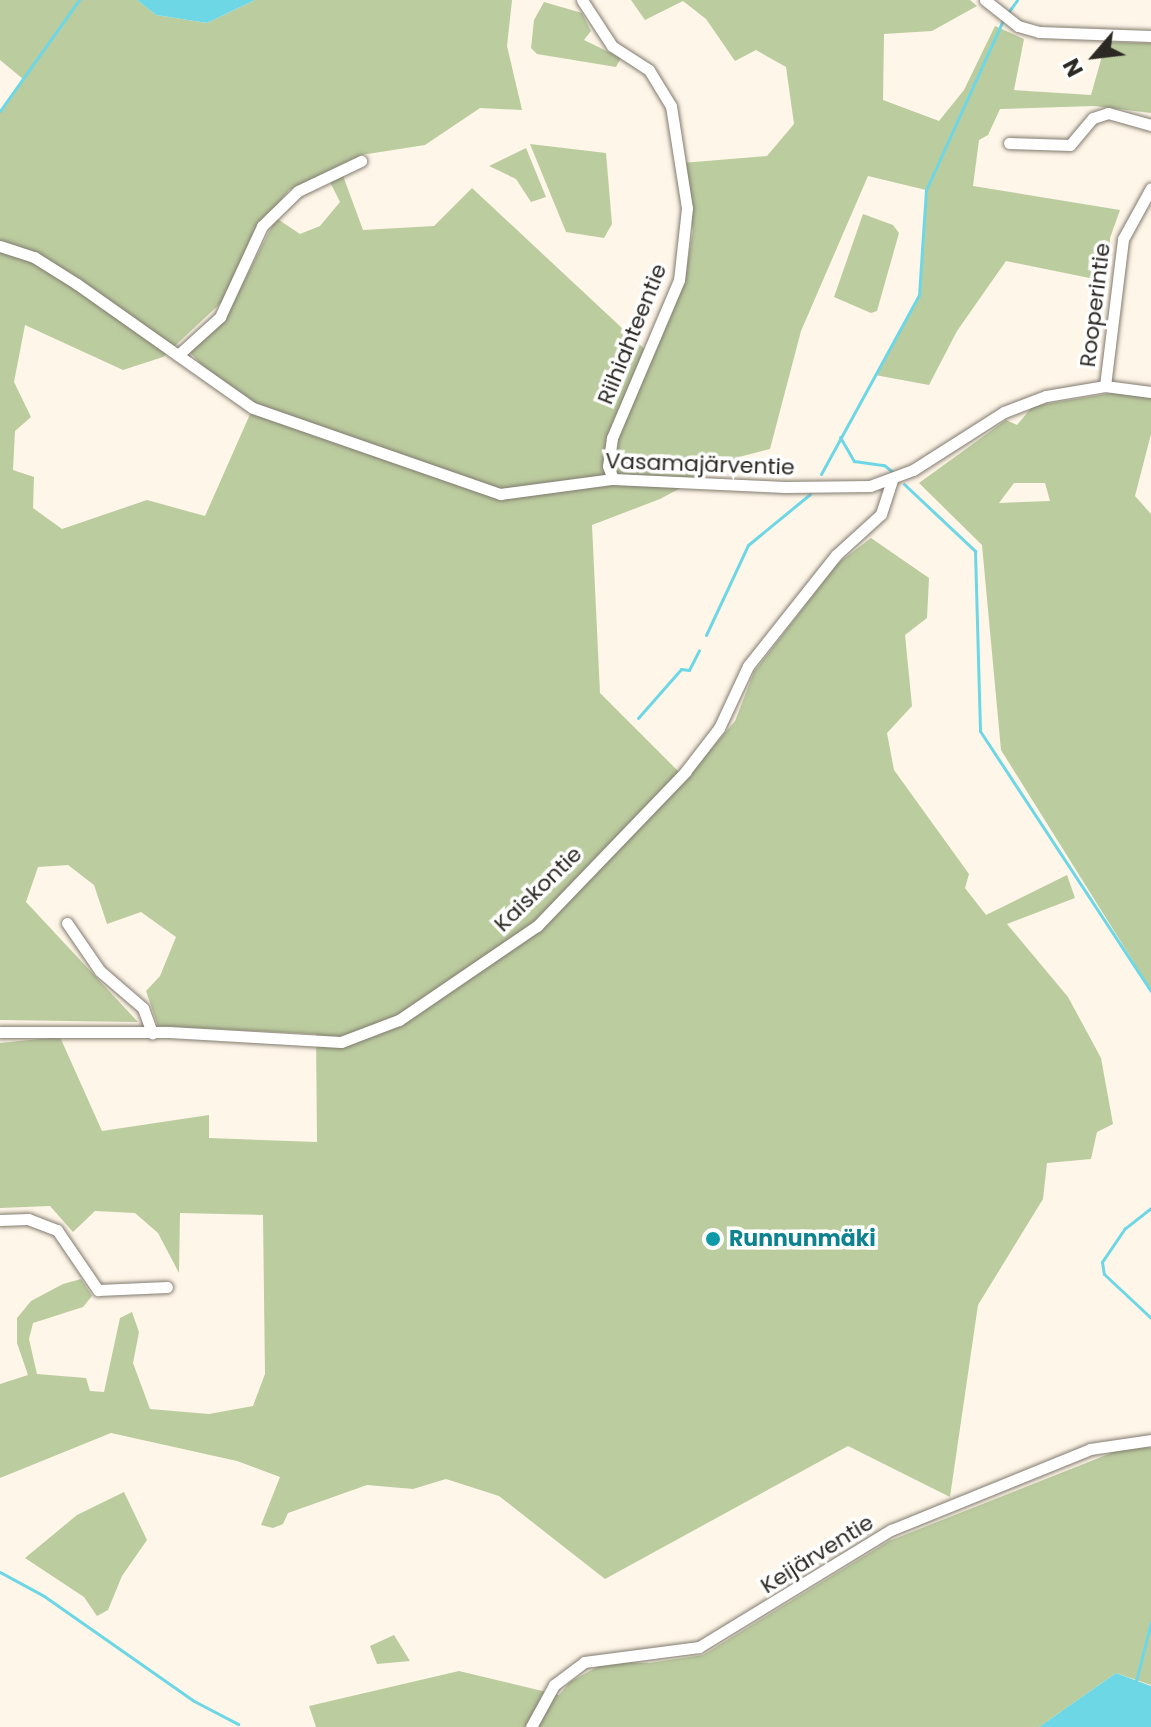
<!DOCTYPE html>
<meta charset="utf-8">
<style>
body{margin:0}
#map{position:relative;width:1151px;height:1727px;overflow:hidden;background:#fef6e8;font-family:Poppins,sans-serif}
div>[style]{position:absolute}
[style*='--x']{left:calc(var(--x)*1px);top:calc(var(--y)*1px);width:calc(var(--w)*1px);rotate:calc(var(--a)*1deg)}
.green>*{inset:0;background:#bbcc9f}
.water>*{inset:0;background:#6ed7e6}
.stream>*{height:3px;margin:-1.5px;padding:0 1.5px;transform-origin:1.5px;border-radius:1.5px;background:#6ed7e6}
.roads{filter:drop-shadow(0 0 2px #817a6e) drop-shadow(0 0 2px #817a6e)}
.minor>*{height:11px;margin:-5.5px;padding:0 5.5px;transform-origin:5.5px;border-radius:5.5px;background:#fff}
.dots>*{width:22px;height:22px;translate:-50% -50%;box-sizing:border-box;border:4px solid #fff;border-radius:50%}
span{translate:-50% -50%;white-space:nowrap;text-align:center;line-height:1.15;-webkit-text-stroke:7px #fff;paint-order:stroke}
.street-label{font-size:22px;color:#2c2924}
.culture-label{font-size:22px;color:#0d838f;font-weight:700}
.left{translate:0 -50%;text-align:left}
.north{position:absolute;left:1055px;top:16px;width:80px;height:80px;-webkit-text-stroke:6px #fff;paint-order:stroke;rotate:242deg;font-size:22px;font-weight:700;line-height:32px;text-align:center;color:#2c2924}
.north::after{content:'';display:block;margin:auto;width:28px;height:36px;background:#2c2924;clip-path:polygon(50% 0,100% 100%,50% 72%,0 100%)}
</style>
<div id="map">
<div class="green">
<i style="clip-path:polygon(0 0,137px 0,156px 15px,207px 23px,255px 0,512px 0,507px 46px,522px 110px,480px 108px,425px 145px,361px 155px,289px 190px,253px 234px,224px 300px,163px 357px,123px 370px,25px 325px,14px 382px,31px 417px,15px 431px,13px 470px,34px 477px,33px 508px,62px 529px,147px 500px,205px 516px,255px 403px,206px 370px,189px 351px,229px 311px,276px 218px,300px 234px,320px 226px,340px 202px,329px 180px,342px 173px,363px 230px,434px 226px,472px 188px,653px 357px,684px 283px,693px 231px,682px 163px,767px 156px,794px 124px,786px 67px,756px 50px,735px 61px,706px 19px,683px 1px,645px 20px,631px 0,970px 0,977px 6px,932px 31px,884px 34px,883px 100px,939px 121px,964px 90px,995px 26px,1024px 39px,1014px 90px,1091px 95px,1106px 42px,1151px 43px,1151px 113px,1094px 106px,1000px 109px,988px 135px,979px 140px,973px 186px,1120px 210px,1110px 238px,1109px 282px,1006px 261px,957px 331px,929px 385px,875px 375px,919px 295px,926px 190px,868px 176px,801px 331px,770px 449px,739px 457px,660px 499px,592px 525px,600px 693px,686px 779px,735px 721px,754px 672px,837px 564px,871px 538px,929px 578px,927px 618px,905px 635px,912px 706px,887px 733px,894px 770px,969px 874px,965px 888px,986px 915px,1067px 875px,1075px 898px,1007px 924px,1068px 997px,1101px 1058px,1113px 1124px,1097px 1132px,1091px 1159px,1047px 1163px,1043px 1199px,978px 1305px,950px 1497px,848px 1446px,605px 1579px,499px 1496px,446px 1479px,413px 1489px,367px 1485px,288px 1513px,283px 1524px,273px 1528px,261px 1525px,280px 1477px,237px 1461px,111px 1433px,0 1478px,0 1384px,28px 1375px,17px 1343px,17px 1318px,31px 1301px,63px 1284px,81px 1279px,92px 1296px,83px 1307px,33px 1323px,29px 1339px,37px 1374px,86px 1378px,90px 1391px,104px 1392px,120px 1318px,132px 1312px,139px 1332px,133px 1363px,150px 1409px,209px 1414px,253px 1406px,265px 1374px,263px 1215px,180px 1213px,179px 1273px,158px 1233px,135px 1213px,95px 1211px,73px 1232px,50px 1206px,0 1208px,0 1043px,60px 1037px,102px 1131px,209px 1115px,209px 1138px,317px 1142px,316px 1034px,158px 1026px,146px 991px,160px 976px,176px 937px,141px 912px,107px 924px,94px 885px,68px 865px,38px 867px,26px 902px,138px 1022px,0 1020px,0 111px,23px 79px,0 60px)"></i>
<i style="clip-path:polygon(544px 2px,582px 13px,591px 31px,584px 40px,621px 58px,616px 67px,537px 54px,531px 48px,534px 20px)"></i>
<i style="clip-path:polygon(530px 144px,606px 153px,612px 224px,604px 238px,566px 232px)"></i>
<i style="clip-path:polygon(526px 148px,546px 197px,531px 202px,516px 179px,489px 166px)"></i>
<i style="clip-path:polygon(863px 214px,893px 225px,899px 233px,877px 311px,871px 313px,834px 297px)"></i>
<i style="clip-path:polygon(evenodd,1112px 393px,1151px 397px,1151px 434px,1135px 496px,1151px 514px,1151px 990px,1001px 750px,982px 545px,919px 483px,1006px 420px,1017px 425px,1033px 406px,1112px 393px,1014px 483px,1045px 483px,1050px 501px,999px 503px,1014px 483px)"></i>
<i style="clip-path:polygon(1134px 1444px,1151px 1448px,1151px 1685px,1116px 1673px,1039px 1727px,316px 1727px,309px 1706px,459px 1671px,559px 1695px,570px 1682px,606px 1662px,649px 1663px,703px 1655px,889px 1541px)"></i>
<i style="clip-path:polygon(124px 1492px,147px 1540px,122px 1576px,108px 1610px,97px 1616px,84px 1597px,25px 1558px,77px 1515px)"></i>
<i style="clip-path:polygon(394px 1635px,410px 1661px,377px 1664px,370px 1646px)"></i>
</div>
<div class="water">
<i style="clip-path:polygon(137px 0,255px 0,207px 23px,156px 15px)"></i>
<i style="clip-path:polygon(1116px 1673px,1151px 1686px,1151px 1727px,1039px 1727px)"></i>
</div>
<div class="stream">
<i style="--x:1007;--y:14;--w:17;--a:-54"></i>
<i style="--x:0;--y:111;--w:136;--a:-54.6"></i>
<i style="--x:840;--y:437;--w:28;--a:60"></i>
<i style="--x:854;--y:461;--w:30;--a:8"></i>
<i style="--x:884;--y:465;--w:13;--a:39"></i>
<i style="--x:821;--y:474;--w:204;--a:-61.3"></i>
<i style="--x:919;--y:295;--w:105;--a:-86.2"></i>
<i style="--x:926;--y:190;--w:187;--a:-65.6"></i>
<i style="--x:904;--y:484;--w:98;--a:43.3"></i>
<i style="--x:975;--y:551;--w:180;--a:88.4"></i>
<i style="--x:980;--y:731;--w:311;--a:56.7"></i>
<i style="--x:706;--y:635;--w:99;--a:-65"></i>
<i style="--x:748;--y:545;--w:80;--a:-39.4"></i>
<i style="--x:638;--y:718;--w:65;--a:-48.7"></i>
<i style="--x:681;--y:669;--w:8;--a:7"></i>
<i style="--x:689;--y:670;--w:22;--a:-63"></i>
<i style="--x:1151;--y:1208;--w:33;--a:142"></i>
<i style="--x:1125;--y:1228;--w:41;--a:124.1"></i>
<i style="--x:1102;--y:1262;--w:12;--a:81"></i>
<i style="--x:1104;--y:1274;--w:64;--a:43.1"></i>
<i style="--x:0;--y:1572;--w:50;--a:28.6"></i>
<i style="--x:44;--y:1596;--w:183;--a:35"></i>
<i style="--x:194;--y:1701;--w:50;--a:27.6"></i>
<i style="--x:1136;--y:1681;--w:61;--a:-75.7"></i>
</div>
<div class="roads">
<div class="minor">
<i style="--x:582;--y:0;--w:55;--a:56.9"></i>
<i style="--x:612;--y:46;--w:44;--a:33"></i>
<i style="--x:649;--y:70;--w:42;--a:58.6"></i>
<i style="--x:671;--y:106;--w:103;--a:81.1"></i>
<i style="--x:687;--y:208;--w:72;--a:96.3"></i>
<i style="--x:679;--y:280;--w:172;--a:113"></i>
<i style="--x:612;--y:438;--w:28;--a:98"></i>
<i style="--x:608;--y:466;--w:14;--a:69"></i>
<i style="--x:985;--y:0;--w:42;--a:38.2"></i>
<i style="--x:1018;--y:26;--w:22;--a:16"></i>
<i style="--x:1039;--y:32;--w:112;--a:2"></i>
<i style="--x:1009;--y:143;--w:61;--a:1.9"></i>
<i style="--x:1070;--y:145;--w:35;--a:-50"></i>
<i style="--x:1093;--y:118;--w:16;--a:-18"></i>
<i style="--x:1108;--y:113;--w:45;--a:15.6"></i>
<i style="--x:0;--y:246;--w:36;--a:18"></i>
<i style="--x:34;--y:257;--w:51;--a:32.1"></i>
<i style="--x:77;--y:284;--w:215;--a:35.2"></i>
<i style="--x:253;--y:408;--w:262;--a:19.2"></i>
<i style="--x:500;--y:494;--w:114;--a:-7.6"></i>
<i style="--x:613;--y:479;--w:172;--a:2.7"></i>
<i style="--x:785;--y:487;--w:85;--a:-0.7"></i>
<i style="--x:870;--y:486;--w:46;--a:-20.4"></i>
<i style="--x:913;--y:470;--w:108;--a:-32.5"></i>
<i style="--x:1004;--y:412;--w:45;--a:-20.9"></i>
<i style="--x:1046;--y:396;--w:60;--a:-9.6"></i>
<i style="--x:1105;--y:386;--w:46;--a:7.4"></i>
<i style="--x:178;--y:355;--w:57;--a:-42.1"></i>
<i style="--x:220;--y:317;--w:100;--a:-65.2"></i>
<i style="--x:262;--y:226;--w:50;--a:-44.2"></i>
<i style="--x:298;--y:191;--w:70;--a:-25.5"></i>
<i style="--x:1105;--y:386;--w:148;--a:-83"></i>
<i style="--x:1123;--y:239;--w:58;--a:-61.2"></i>
<i style="--x:67;--y:923;--w:58;--a:55.5"></i>
<i style="--x:100;--y:971;--w:57;--a:40.7"></i>
<i style="--x:143;--y:1008;--w:27;--a:70"></i>
<i style="--x:0;--y:1032;--w:169;--a:0"></i>
<i style="--x:169;--y:1032;--w:172;--a:3.3"></i>
<i style="--x:341;--y:1042;--w:62;--a:-20.8"></i>
<i style="--x:399;--y:1020;--w:167;--a:-34.3"></i>
<i style="--x:537;--y:926;--w:214;--a:-46.1"></i>
<i style="--x:685;--y:772;--w:56;--a:-52.3"></i>
<i style="--x:719;--y:728;--w:68;--a:-64.9"></i>
<i style="--x:748;--y:666;--w:142;--a:-51.6"></i>
<i style="--x:836;--y:555;--w:61;--a:-42.3"></i>
<i style="--x:881;--y:514;--w:35;--a:-72"></i>
<i style="--x:0;--y:1220;--w:28;--a:-2"></i>
<i style="--x:28;--y:1219;--w:31;--a:21"></i>
<i style="--x:57;--y:1230;--w:73;--a:55.7"></i>
<i style="--x:98;--y:1290;--w:69;--a:-2.5"></i>
<i style="--x:531;--y:1727;--w:48;--a:-61.3"></i>
<i style="--x:554;--y:1685;--w:38;--a:-37"></i>
<i style="--x:584;--y:1662;--w:116;--a:-7.4"></i>
<i style="--x:699;--y:1647;--w:225;--a:-31.4"></i>
<i style="--x:891;--y:1530;--w:215;--a:-22.1"></i>
<i style="--x:1090;--y:1449;--w:62;--a:-8.4"></i>
</div>
</div>
<div class="dots">
<i style="left:713px;top:1239px;background:#0f9aa8"></i>
</div>
<div class="street-label">
<span style="left:1095px;top:305px;rotate:-83deg">Rooperintie</span>
<span style="left:632px;top:334px;rotate:-68deg">Riihiahteentie</span>
<span style="left:700px;top:464px;rotate:2deg">Vasamajärventie</span>
<span style="left:538px;top:889px;rotate:-44deg">Kaiskontie</span>
<span style="left:817px;top:1554px;rotate:-32deg">Keijärventie</span>
</div>
<div class="culture-label">
<span class="left" style="left:729px;top:1239px">Runnunmäki</span>
</div>
<div class="north">N</div>
</div>
